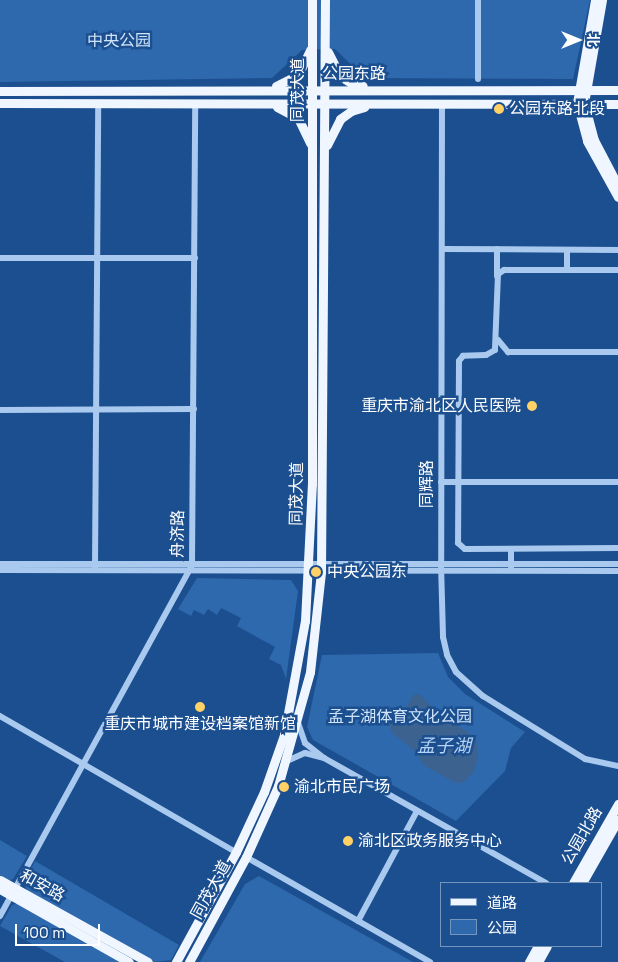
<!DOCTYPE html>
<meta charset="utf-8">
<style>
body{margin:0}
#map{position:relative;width:618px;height:962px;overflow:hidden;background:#1b4f8f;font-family:"Space Grotesk","Noto Sans SC",sans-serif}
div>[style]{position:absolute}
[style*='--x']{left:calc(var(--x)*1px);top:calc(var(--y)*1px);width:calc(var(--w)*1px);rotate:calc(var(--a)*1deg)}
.green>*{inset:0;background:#2e69ad}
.water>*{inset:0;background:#3c6290}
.minor>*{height:6px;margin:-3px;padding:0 3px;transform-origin:3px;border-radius:3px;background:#a9c9ee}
.major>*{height:9px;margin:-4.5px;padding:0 4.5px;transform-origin:4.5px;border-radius:4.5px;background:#f0f6ff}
.dots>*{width:14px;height:14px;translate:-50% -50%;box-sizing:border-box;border:2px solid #1b4f8f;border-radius:50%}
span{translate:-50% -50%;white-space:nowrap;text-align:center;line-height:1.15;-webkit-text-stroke:5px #1b4f8f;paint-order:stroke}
.park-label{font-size:16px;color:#cfe3fa}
.street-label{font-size:16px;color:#fff}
.poi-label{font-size:16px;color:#fff}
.left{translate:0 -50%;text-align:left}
.right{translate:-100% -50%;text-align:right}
.water-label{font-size:18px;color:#b5d3f5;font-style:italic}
.legend{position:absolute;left:440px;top:882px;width:162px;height:65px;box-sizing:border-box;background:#1b4f8f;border:1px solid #7695bc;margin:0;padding:6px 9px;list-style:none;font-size:15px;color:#fff}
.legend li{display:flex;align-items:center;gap:10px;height:25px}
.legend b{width:25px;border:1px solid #7695bc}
.north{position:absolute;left:553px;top:15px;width:50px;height:50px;-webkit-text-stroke:4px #1b4f8f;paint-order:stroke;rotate:90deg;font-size:14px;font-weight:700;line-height:20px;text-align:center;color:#fff}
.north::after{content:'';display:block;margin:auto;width:18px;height:22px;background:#fff;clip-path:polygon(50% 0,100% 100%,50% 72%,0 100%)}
.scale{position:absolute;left:15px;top:924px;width:85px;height:22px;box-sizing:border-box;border:2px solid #fff;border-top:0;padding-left:6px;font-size:15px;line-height:18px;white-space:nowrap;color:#fff;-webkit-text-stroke:4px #1b4f8f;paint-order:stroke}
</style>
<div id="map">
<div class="green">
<i style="clip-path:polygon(0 0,590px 0,573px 79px,365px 78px,335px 49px,302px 50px,272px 78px,0 82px)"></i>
<i style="clip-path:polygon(197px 578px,291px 580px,298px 591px,286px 679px,281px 665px,269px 659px,275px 647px,237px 626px,241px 618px,221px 608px,217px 615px,208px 609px,204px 615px,194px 610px,191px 616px,178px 609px)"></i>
<i style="clip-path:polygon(438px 653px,448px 677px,465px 694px,525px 732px,511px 748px,505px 771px,456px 821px,313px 740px,307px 727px,322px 655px)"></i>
<i style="clip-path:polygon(0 840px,27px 856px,13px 879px,8px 881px,0 876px)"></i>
<i style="clip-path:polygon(35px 861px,179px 945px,171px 960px,154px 962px,27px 891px,24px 882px)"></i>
<i style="clip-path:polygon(259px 876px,413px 962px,200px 962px,245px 884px)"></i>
<i style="clip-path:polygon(19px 903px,123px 962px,65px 962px,0 926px,12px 905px)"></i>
</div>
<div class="water">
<i style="clip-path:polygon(419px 694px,440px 715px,476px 737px,478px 758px,474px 771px,464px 782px,456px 783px,425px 766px,414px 750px,391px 732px,390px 724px,407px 707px,413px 695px)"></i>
</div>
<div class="minor">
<i style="--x:478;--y:0;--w:79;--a:90"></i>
<i style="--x:442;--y:103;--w:461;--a:90.1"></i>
<i style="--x:441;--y:564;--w:73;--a:88.4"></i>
<i style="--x:443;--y:637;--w:18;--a:77"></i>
<i style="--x:447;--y:655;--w:19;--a:62"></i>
<i style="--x:456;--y:672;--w:36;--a:42"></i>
<i style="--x:483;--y:696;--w:120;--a:31.7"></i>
<i style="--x:585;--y:759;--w:34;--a:12"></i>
<i style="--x:442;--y:249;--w:176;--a:0.3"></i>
<i style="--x:567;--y:250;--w:20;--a:90"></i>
<i style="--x:0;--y:258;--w:195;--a:0"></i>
<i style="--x:618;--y:270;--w:114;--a:180"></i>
<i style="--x:504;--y:270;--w:7;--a:146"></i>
<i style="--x:498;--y:274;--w:76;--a:92.3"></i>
<i style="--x:495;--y:350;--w:10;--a:151"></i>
<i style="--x:486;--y:355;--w:23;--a:178"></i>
<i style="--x:463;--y:356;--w:6;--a:129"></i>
<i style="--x:459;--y:361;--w:182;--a:90.3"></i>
<i style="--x:458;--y:543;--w:9;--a:41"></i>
<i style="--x:465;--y:549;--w:153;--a:-0.4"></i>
<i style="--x:497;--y:276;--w:27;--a:-90"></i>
<i style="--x:498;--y:340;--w:16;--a:50"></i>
<i style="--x:508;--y:352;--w:110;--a:0"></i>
<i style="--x:0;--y:410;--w:194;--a:-0.3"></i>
<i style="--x:441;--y:482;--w:177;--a:0"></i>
<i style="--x:511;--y:549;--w:18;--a:90"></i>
<i style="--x:0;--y:564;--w:618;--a:0"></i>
<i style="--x:95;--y:567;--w:463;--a:-89.6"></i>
<i style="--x:0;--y:570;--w:618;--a:0.09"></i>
<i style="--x:0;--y:716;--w:272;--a:30"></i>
<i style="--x:324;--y:758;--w:255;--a:29.4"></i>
<i style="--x:287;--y:761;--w:20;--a:-24"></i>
<i style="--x:305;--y:753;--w:20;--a:15"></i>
<i style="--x:324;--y:758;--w:24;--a:-142"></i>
<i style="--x:305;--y:743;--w:21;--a:-109"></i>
<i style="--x:246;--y:857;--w:212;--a:29.7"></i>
<i style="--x:0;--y:916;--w:400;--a:-61.3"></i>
<i style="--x:192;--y:565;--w:461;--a:-89.6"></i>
<i style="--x:358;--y:921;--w:125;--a:-61.8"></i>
</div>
<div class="major">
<i style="--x:595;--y:0;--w:105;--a:99.9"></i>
<i style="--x:577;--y:103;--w:39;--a:75"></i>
<i style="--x:587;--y:141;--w:64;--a:61"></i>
<i style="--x:602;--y:0;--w:105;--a:99.9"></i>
<i style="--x:584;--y:103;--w:38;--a:75"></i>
<i style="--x:594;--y:140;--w:52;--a:62.4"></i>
<i style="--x:328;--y:52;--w:27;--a:63"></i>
<i style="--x:340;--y:76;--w:13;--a:32"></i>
<i style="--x:351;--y:83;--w:12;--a:14"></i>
<i style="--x:276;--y:86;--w:25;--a:-27"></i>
<i style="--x:298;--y:75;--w:28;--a:-64"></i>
<i style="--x:0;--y:91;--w:618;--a:-0.09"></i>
<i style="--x:0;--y:103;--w:618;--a:0.09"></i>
<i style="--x:277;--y:107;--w:24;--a:28"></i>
<i style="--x:298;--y:118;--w:28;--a:64"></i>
<i style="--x:327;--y:145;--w:29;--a:-63"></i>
<i style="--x:340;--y:119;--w:14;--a:-36"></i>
<i style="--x:351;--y:111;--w:14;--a:-17"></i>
<i style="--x:0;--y:880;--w:169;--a:29"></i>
<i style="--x:573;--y:883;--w:91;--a:-60.3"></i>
<i style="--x:582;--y:883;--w:73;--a:-60.3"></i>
<i style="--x:0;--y:889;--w:148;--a:29.5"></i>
<i style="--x:176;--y:962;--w:125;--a:-61.4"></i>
<i style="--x:236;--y:852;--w:66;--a:-65"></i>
<i style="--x:264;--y:792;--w:60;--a:-70.7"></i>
<i style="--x:284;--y:735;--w:116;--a:-79.6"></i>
<i style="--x:305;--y:621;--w:137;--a:-87.1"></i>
<i style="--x:312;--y:484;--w:484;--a:-90"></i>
<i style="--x:189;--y:962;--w:119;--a:-61.5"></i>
<i style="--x:246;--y:857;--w:78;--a:-65.7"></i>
<i style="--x:278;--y:786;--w:118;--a:-74.3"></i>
<i style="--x:310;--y:672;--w:101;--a:-83.7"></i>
<i style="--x:321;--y:572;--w:572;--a:-89.6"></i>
<i style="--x:529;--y:962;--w:18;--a:-61"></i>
<i style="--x:538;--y:962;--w:18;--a:-61"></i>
</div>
<div class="dots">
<i style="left:499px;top:109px;background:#ffd166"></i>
<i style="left:532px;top:406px;background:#ffd166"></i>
<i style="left:316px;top:572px;background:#ffd166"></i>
<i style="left:200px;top:707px;background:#ffd166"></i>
<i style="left:284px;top:787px;background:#ffd166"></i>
<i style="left:348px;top:841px;background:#ffd166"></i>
</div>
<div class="park-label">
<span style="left:119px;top:41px">中央公园</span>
<span style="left:400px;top:717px">孟子湖体育文化公园</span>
</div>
<div class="street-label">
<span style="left:354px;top:74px">公园东路</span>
<span style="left:298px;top:90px;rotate:-90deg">同茂大道</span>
<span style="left:427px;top:484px;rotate:-90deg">同辉路</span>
<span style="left:297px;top:494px;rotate:-89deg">同茂大道</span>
<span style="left:178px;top:534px;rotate:-89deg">舟济路</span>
<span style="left:582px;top:836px;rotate:-60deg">公园北路</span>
<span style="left:42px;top:886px;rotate:29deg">和安路</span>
<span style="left:211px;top:890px;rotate:-61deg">同茂大道</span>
</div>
<div class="poi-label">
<span class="left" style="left:509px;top:109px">公园东路北段</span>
<span class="right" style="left:521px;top:406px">重庆市渝北区人民医院</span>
<span class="left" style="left:327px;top:572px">中央公园东</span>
<span style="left:200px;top:724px">重庆市城市建设档案馆新馆</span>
<span class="left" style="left:294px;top:787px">渝北市民广场</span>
<span class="left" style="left:358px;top:841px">渝北区政务服务中心</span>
</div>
<div class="water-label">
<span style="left:444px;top:746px">孟子湖</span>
</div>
<ul class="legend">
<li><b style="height:6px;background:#f0f6ff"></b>道路</li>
<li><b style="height:14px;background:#2e69ad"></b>公园</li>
</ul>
<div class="north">北</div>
<div class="scale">100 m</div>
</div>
